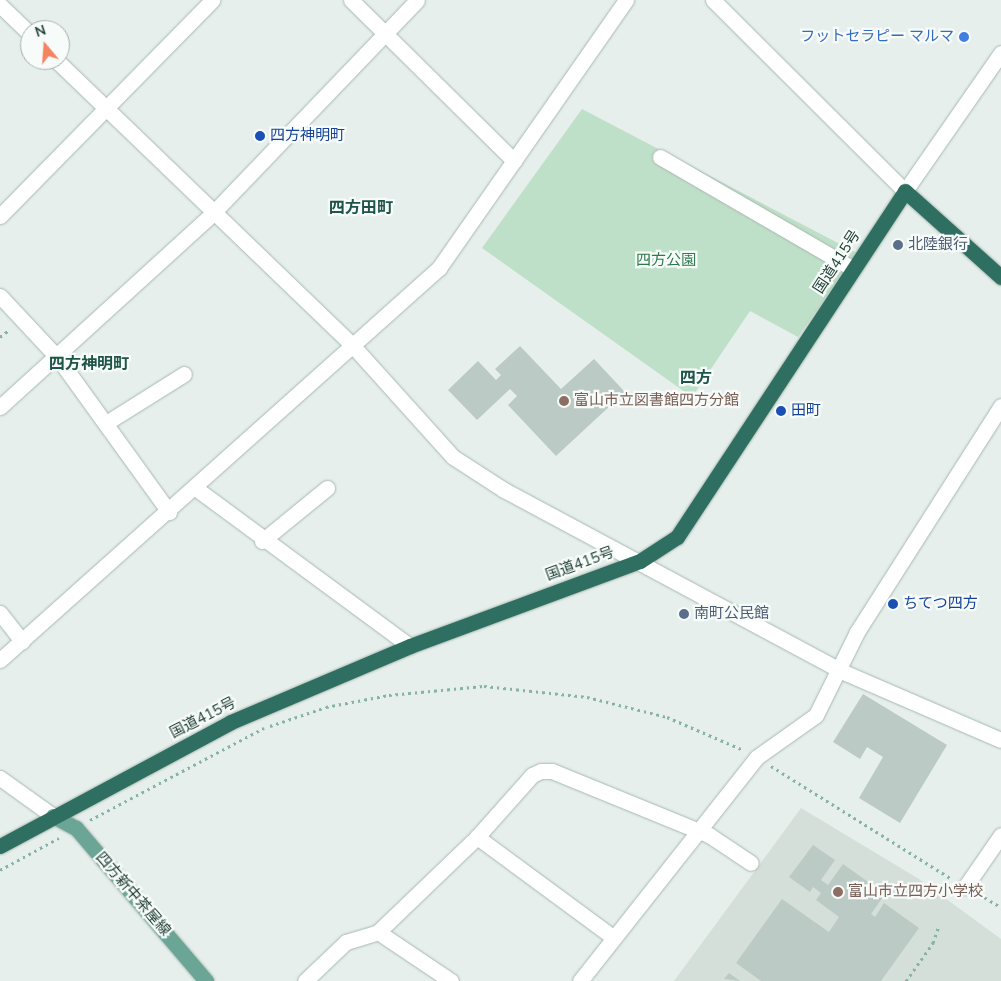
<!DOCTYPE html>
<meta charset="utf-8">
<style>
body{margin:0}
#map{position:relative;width:1001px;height:981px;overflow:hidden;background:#e6efeb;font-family:"Nunito Sans","Noto Sans JP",sans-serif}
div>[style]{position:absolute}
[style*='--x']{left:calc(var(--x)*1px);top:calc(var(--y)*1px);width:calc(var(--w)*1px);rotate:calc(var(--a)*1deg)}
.built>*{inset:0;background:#d4dfda}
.green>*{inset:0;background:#bfe0c8}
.building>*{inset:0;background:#bbcac4}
.path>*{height:3px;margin-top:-1.5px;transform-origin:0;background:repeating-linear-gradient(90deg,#86b3a5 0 2.5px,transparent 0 6.5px)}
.roads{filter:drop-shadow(0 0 1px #a8b8b2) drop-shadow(0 0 1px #a8b8b2)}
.minor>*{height:15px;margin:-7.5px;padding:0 7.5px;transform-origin:7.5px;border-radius:7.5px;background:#fff}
.major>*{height:15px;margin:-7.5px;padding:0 7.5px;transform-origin:7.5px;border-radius:7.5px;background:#6aa596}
.highway>*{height:15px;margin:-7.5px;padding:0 7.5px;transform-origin:7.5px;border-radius:7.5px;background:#2f6f62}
.dots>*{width:14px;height:14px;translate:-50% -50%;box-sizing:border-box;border:2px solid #f7fbf9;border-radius:50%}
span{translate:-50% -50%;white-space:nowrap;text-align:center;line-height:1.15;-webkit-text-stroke:4.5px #f7fbf9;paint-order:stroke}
.shop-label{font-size:15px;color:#366cbe}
.right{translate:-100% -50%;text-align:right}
.transit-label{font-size:15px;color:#164399}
.left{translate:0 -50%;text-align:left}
.service-label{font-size:15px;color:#4e5e75}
.park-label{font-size:15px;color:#2d7a4b}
.street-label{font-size:15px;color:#24423a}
.education-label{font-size:15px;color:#785e54}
.neighbourhood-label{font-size:16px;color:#1f5548;font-weight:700}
.north{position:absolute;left:20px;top:20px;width:50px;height:50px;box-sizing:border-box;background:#f7fbf9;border:1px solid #a3b1ad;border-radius:50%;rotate:342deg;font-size:14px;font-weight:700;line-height:20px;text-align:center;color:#24423a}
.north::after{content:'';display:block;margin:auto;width:18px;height:22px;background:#f4845f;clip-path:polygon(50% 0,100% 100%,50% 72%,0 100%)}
</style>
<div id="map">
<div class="built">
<i style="clip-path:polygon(801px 808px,919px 879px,1001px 939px,1001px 981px,674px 981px)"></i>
</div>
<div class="green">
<i style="clip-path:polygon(582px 109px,857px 253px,798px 337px,750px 311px,692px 397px,482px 248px)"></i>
</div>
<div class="building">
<i style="clip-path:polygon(520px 346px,561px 389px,594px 359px,625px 392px,556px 456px,508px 405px,517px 396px,510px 389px,477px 420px,448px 390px,478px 361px,496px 380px,501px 375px,495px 369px)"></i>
<i style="clip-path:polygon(863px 694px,947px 745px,900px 823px,859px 798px,883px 757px,867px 747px,860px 759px,833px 742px)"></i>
<i style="clip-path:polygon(813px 845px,835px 860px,821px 880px,828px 885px,843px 864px,885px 894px,871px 914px,875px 917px,884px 903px,919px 928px,881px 981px,761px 981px,736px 963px,782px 899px,829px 932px,839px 917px,816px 900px,821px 893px,813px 887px,810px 892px,789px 877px)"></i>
<i style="clip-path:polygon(729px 973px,740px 981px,724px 979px)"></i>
</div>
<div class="path">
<i style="--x:0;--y:337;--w:11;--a:-38"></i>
<i style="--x:270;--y:726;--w:59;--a:-18.7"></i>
<i style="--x:326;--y:707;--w:64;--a:-10.8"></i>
<i style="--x:389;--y:695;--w:95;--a:-5.4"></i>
<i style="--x:484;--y:686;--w:104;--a:6.1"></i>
<i style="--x:587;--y:697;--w:82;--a:14"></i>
<i style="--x:667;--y:717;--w:81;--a:23.4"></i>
<i style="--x:771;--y:766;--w:213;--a:32"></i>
<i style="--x:90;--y:820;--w:197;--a:-27.9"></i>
<i style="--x:0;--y:870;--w:67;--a:-28.5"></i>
<i style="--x:979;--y:894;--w:26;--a:31"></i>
<i style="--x:906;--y:981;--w:47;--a:-54.6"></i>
<i style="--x:933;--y:943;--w:18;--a:-71"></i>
</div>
<div class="roads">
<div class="minor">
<i style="--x:351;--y:0;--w:229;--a:44.6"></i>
<i style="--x:713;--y:0;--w:271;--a:44.9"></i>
<i style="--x:905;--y:191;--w:168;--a:-55.2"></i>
<i style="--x:0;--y:5;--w:42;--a:44"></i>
<i style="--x:56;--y:60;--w:412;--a:43.9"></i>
<i style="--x:353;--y:346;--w:149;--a:48"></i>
<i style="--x:453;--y:457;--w:61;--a:32.9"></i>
<i style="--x:504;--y:490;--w:380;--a:28.2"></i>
<i style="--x:839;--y:670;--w:176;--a:23.4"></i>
<i style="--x:660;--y:157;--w:223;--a:30.1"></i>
<i style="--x:0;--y:216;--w:303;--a:-45.5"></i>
<i style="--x:0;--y:296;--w:85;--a:46.9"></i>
<i style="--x:58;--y:358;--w:190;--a:54.2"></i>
<i style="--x:0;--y:407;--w:287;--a:-42.3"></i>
<i style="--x:212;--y:214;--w:296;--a:-46.2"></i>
<i style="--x:106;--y:423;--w:92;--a:-32.1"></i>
<i style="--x:194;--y:487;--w:268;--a:36.4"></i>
<i style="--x:262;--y:541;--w:84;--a:-39.2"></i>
<i style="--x:0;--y:613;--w:36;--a:52"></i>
<i style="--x:0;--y:660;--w:589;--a:-41.76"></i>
<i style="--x:439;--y:268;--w:327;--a:-55.1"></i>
<i style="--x:0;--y:778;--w:65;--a:35.6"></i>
<i style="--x:477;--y:837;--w:170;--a:36.4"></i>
<i style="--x:965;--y:887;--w:63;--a:-55.3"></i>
<i style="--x:378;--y:932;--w:88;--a:33.9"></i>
<i style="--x:305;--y:981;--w:57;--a:-43.6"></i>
<i style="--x:346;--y:942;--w:34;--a:-17"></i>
<i style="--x:378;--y:932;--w:137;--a:-43.8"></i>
<i style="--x:477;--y:837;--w:83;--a:-48.4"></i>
<i style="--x:532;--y:775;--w:10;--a:-24"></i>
<i style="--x:541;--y:771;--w:11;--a:0"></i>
<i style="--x:552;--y:771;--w:170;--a:22.2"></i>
<i style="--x:709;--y:835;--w:50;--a:33.7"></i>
<i style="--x:580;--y:981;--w:285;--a:-51.7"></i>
<i style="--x:757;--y:757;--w:72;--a:-35.4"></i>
<i style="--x:816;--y:715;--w:93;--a:-63.7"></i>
<i style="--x:857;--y:632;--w:268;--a:-57.5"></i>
</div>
<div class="major">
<i style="--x:53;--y:816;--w:26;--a:28"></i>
<i style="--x:76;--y:828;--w:201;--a:49.6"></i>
</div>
<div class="highway">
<i style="--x:0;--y:846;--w:262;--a:-28.2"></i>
<i style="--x:231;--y:722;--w:194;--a:-23"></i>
<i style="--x:410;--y:646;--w:245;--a:-20.3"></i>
<i style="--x:640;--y:561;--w:44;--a:-33"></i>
<i style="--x:677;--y:537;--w:414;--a:-56.6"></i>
<i style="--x:905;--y:191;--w:129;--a:41.9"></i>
</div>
</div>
<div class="dots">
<i style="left:964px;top:37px;background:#3f7fe0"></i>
<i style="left:260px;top:136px;background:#1a4fb4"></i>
<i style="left:898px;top:245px;background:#5c6f8a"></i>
<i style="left:564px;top:401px;background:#8d6e63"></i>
<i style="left:781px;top:411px;background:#1a4fb4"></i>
<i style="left:893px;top:604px;background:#1a4fb4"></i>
<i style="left:684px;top:614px;background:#5c6f8a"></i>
<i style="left:838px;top:892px;background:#8d6e63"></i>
</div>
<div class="shop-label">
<span class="right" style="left:954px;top:37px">フットセラピー マルマ</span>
</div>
<div class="transit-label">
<span class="left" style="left:270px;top:136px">四方神明町</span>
<span class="left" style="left:791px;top:411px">田町</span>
<span class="left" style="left:903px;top:604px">ちてつ四方</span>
</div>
<div class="service-label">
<span class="left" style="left:908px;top:245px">北陸銀行</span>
<span class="left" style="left:694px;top:614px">南町公民館</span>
</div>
<div class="park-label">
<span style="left:666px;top:261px">四方公園</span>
</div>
<div class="street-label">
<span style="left:837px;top:262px;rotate:-57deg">国道415号</span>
<span style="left:580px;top:564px;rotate:-20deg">国道415号</span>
<span style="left:203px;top:718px;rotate:-27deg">国道415号</span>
<span style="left:133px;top:894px;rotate:49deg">四方新中茶屋線</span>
</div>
<div class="education-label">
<span class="left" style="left:574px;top:401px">富山市立図書館四方分館</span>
<span class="left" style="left:848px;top:892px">富山市立四方小学校</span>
</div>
<div class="neighbourhood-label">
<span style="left:361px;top:208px">四方田町</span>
<span style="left:89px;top:364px">四方神明町</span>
<span style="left:696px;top:378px">四方</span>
</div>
<div class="north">N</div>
</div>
